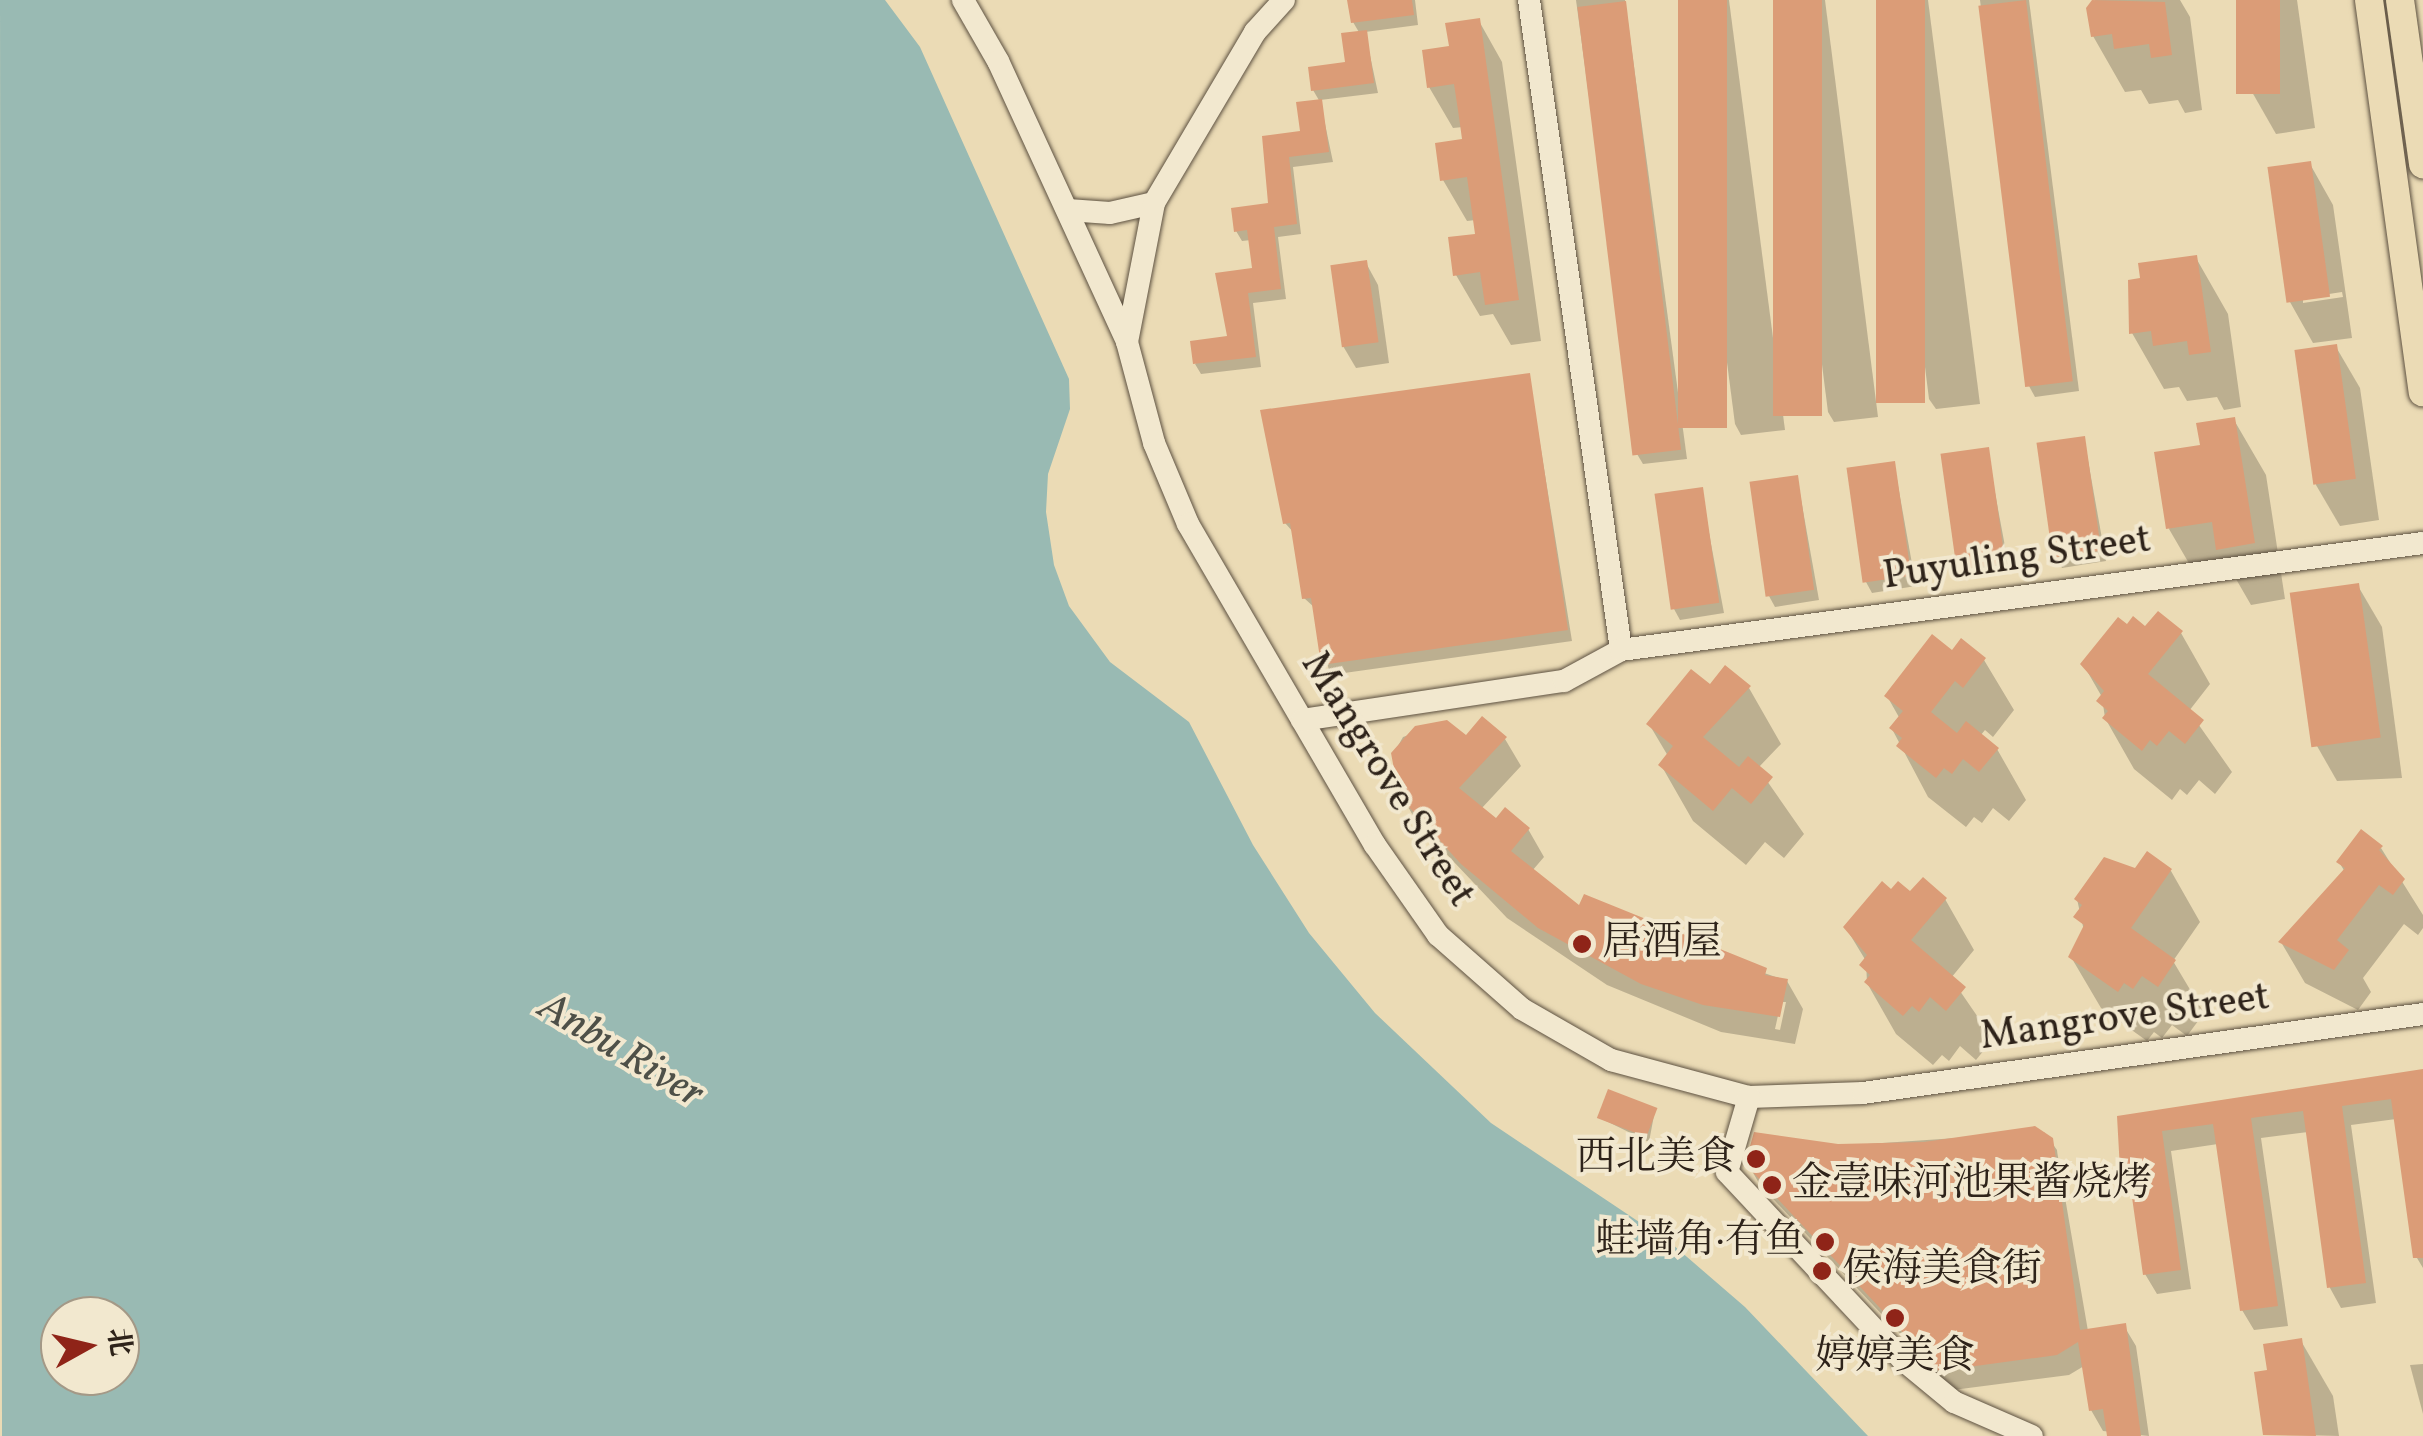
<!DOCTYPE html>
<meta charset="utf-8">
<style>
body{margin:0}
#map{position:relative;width:2423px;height:1436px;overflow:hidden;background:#ebdbb5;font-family:Vollkorn,"Noto Serif SC",serif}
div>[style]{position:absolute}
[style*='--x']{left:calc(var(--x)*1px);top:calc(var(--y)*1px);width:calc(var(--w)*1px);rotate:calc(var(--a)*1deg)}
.water>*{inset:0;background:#99bab3}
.shadow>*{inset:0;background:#0003}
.building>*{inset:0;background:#db9c77;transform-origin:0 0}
.roads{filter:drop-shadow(0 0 2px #5d5141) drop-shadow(0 0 2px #5d5141)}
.minor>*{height:22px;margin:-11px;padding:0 11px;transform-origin:11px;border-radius:11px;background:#f2e8cf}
.major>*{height:28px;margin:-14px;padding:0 14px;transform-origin:14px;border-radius:14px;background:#ebdbb5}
.dots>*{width:28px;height:28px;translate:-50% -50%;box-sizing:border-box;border:5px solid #f2e8cf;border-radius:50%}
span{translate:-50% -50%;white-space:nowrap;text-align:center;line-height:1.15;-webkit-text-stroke:8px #f2e8cf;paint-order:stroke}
.street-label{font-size:40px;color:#2e231a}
.poi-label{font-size:40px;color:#2e231a}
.left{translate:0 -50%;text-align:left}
.right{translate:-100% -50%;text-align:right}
.water-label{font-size:42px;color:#4e5048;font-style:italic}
.north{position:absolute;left:40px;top:1296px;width:100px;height:100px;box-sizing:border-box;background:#f2e8cf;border:2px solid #a49987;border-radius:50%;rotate:82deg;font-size:28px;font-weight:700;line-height:40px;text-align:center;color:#2e231a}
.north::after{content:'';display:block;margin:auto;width:35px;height:45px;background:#8f2418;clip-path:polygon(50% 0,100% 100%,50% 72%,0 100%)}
</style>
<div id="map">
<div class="water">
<i style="clip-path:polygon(evenodd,0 0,885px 0,920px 47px,1069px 379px,1070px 409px,1048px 474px,1046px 512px,1054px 565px,1069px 606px,1110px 662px,1189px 722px,1253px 845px,1309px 933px,1375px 1013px,1491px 1123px,1672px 1244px,1745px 1307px,1868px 1436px,2px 1436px,0 0,60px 1316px,120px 1316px,120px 1376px,60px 1376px,60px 1316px)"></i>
</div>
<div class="shadow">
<i style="clip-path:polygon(1360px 0,1415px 0,1418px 25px,1365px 32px,1378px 93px,1320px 100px,1333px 162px,1293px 167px,1301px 234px,1278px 237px,1286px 299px,1253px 303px,1261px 367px,1201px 374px,1195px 364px,1230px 338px,1255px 271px,1251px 240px,1242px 241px,1236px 231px,1271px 205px,1265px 138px,1302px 133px,1320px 102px,1313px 90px,1348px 64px,1360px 34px,1353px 22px)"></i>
<i style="clip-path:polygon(1576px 0,1625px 0,1687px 459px,1643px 464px,1637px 454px)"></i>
<i style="clip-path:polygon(1680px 0,1729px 0,1785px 430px,1741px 435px,1735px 424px)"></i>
<i style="clip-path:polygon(1776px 0,1825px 0,1878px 417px,1834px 422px,1828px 412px)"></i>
<i style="clip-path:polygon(1879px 0,1928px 0,1980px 404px,1936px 409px,1929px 399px)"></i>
<i style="clip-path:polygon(1980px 0,2029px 0,2079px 391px,2035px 397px,2029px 386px)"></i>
<i style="clip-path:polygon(2095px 0,2180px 0,2190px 17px,2202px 110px,2185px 113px,2178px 100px,2149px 104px,2141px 90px,2125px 92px,2093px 36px)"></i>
<i style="clip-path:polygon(2240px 0,2297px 0,2315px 128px,2276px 134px,2252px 92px)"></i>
<i style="clip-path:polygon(1479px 21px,1502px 62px,1541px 341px,1511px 345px,1493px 314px,1480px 316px,1456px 275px,1478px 236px,1476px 220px,1467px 221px,1443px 180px,1465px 142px,1463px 127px,1453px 128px,1429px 87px,1452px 48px)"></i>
<i style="clip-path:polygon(evenodd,2310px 164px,2333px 205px,2352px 338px,2313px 343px,2290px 302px,2310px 164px,2342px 292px,2343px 297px,2303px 303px,2303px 298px,2342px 292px)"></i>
<i style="clip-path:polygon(2196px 258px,2228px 314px,2241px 407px,2224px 410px,2217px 397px,2187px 401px,2179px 387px,2164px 389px,2132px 333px)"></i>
<i style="clip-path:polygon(1366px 263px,1378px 285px,1389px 363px,1356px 368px,1343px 346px)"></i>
<i style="clip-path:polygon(2336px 347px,2360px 388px,2379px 520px,2340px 526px,2316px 485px)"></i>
<i style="clip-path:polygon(1529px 376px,1572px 641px,1330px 675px,1315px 608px,1304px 598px,1294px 533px,1285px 523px)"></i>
<i style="clip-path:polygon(2234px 420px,2266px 475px,2285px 599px,2251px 605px,2236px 579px,2201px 584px,2169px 529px,2202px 447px)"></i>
<i style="clip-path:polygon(2084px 438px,2106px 561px,2062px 568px,2056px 557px)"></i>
<i style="clip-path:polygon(1987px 450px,2010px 573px,1966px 579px,1960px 569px)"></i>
<i style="clip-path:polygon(1894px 463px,1916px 586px,1872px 593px,1866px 582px)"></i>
<i style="clip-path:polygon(1797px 477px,1819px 600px,1775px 607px,1769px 596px)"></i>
<i style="clip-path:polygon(1701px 490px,1724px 613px,1680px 620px,1674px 609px)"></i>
<i style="clip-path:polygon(2358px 586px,2382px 627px,2402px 778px,2337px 781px,2313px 739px)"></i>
<i style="clip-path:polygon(2127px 628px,2181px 633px,2210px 684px,2189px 711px,2232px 772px,2215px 794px,2199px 780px,2187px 795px,2180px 789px,2172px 800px,2134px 769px,2105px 718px,2102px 697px,2083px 664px)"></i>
<i style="clip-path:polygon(1952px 653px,1984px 660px,2014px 710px,1993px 737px,1985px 730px,1980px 736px,1997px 749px,2026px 800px,2009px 821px,1993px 808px,1982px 823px,1974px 817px,1966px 827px,1928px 797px,1892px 729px,1900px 719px,1887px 696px)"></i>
<i style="clip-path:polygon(1726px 669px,1749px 688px,1781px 744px,1758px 768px,1804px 834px,1784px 858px,1765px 842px,1746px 865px,1693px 821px,1661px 765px,1668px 756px,1649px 724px,1710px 688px)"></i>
<i style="clip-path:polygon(evenodd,1482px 719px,1505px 739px,1521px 766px,1481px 809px,1496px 821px,1528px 829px,1544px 857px,1532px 871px,1580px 909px,1787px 981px,1803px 1009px,1795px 1044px,1721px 1032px,1607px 985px,1507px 918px,1418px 824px,1401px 795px,1394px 753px,1403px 737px,1446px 722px,1466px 739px,1482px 719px,1781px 1002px,1786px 1002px,1780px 1030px,1775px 1029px,1781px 1002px)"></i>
<i style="clip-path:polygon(2381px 848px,2423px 915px,2423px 928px,2418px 935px,2404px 924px,2363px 978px,2371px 992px,2358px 1010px,2305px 983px,2281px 942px,2345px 872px,2339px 862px)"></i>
<i style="clip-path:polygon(2136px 871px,2171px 871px,2200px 922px,2173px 961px,2204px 1013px,2187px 1036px,2172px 1025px,2162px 1038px,2154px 1032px,2147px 1041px,2101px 1008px,2071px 957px,2084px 931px,2077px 899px)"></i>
<i style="clip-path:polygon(1891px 893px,1945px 899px,1974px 950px,1951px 978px,1993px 1039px,1976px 1060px,1960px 1046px,1949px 1061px,1942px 1055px,1933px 1065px,1896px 1034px,1867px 983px,1866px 961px,1846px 928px)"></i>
<i style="clip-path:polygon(2423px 1075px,2423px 1268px,2414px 1253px,2396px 1119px,2351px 1125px,2376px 1303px,2341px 1308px,2330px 1288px,2308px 1132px,2261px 1138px,2288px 1326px,2254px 1330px,2242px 1310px,2218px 1144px,2171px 1151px,2191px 1289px,2157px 1294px,2145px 1274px,2133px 1188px,2122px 1169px,2120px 1118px)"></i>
<i style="clip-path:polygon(1655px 1110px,1649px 1142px,1600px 1118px)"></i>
<i style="clip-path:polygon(2044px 1132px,2057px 1150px,2079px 1342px,2057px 1151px,2088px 1331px,2124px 1326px,2136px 1346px,2149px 1436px,2103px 1431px,2091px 1410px,2084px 1366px,2069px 1375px,1953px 1390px,1760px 1185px,1748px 1164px,1838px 1146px)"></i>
<i style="clip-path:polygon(2301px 1341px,2333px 1396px,2339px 1436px,2265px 1434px,2269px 1373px)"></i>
<i style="clip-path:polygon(2423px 1364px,2423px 1414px,2410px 1365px)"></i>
</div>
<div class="building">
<i style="clip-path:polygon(1347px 0,1412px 0,1414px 15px,1351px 23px)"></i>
<i style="left:1678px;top:0;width:49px;height:428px"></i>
<i style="left:1773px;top:0;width:49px;height:416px"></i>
<i style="left:1876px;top:0;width:49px;height:403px"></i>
<i style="left:2026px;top:0;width:384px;height:48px;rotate:83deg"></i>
<i style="clip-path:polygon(2092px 0,2165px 2px,2172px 55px,2151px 58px,2149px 44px,2114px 49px,2112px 34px,2091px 37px,2086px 8px)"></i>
<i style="left:2236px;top:0;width:44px;height:94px"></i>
<i style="left:1626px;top:1px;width:452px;height:49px;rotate:83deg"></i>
<i style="clip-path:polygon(1480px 18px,1519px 300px,1485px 305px,1480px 272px,1453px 276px,1448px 237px,1475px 234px,1467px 177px,1440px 181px,1435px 143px,1462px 139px,1459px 117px,1454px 84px,1427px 88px,1422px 50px,1449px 46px,1445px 23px)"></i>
<i style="clip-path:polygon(1367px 30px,1374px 83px,1311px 91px,1308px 67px,1345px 62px,1341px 33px)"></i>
<i style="clip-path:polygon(1322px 99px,1329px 152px,1289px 157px,1297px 224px,1274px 227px,1281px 289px,1248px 293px,1256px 357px,1193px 364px,1190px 341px,1227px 336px,1215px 273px,1252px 268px,1247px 230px,1234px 232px,1231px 208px,1268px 203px,1262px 136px,1300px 131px,1296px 102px)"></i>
<i style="left:2311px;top:161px;width:137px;height:44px;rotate:82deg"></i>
<i style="clip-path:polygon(2197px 255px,2211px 352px,2189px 355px,2187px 341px,2153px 346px,2151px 331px,2129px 334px,2128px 280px,2140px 278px,2138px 263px)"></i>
<i style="left:1367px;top:260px;width:83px;height:37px;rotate:82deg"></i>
<i style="left:2337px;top:344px;width:136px;height:43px;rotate:82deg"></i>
<i style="clip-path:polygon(1530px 373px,1568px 630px,1321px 665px,1311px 598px,1302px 599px,1290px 523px,1283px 524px,1260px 410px)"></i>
<i style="clip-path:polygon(2235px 417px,2255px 543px,2216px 550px,2212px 522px,2166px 529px,2154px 452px,2200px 445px,2196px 423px)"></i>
<i style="left:2085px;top:436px;width:116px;height:49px;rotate:82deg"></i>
<i style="left:1989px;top:447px;width:117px;height:49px;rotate:82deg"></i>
<i style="left:1895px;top:461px;width:116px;height:49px;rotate:82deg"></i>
<i style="left:1798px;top:475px;width:116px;height:49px;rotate:82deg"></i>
<i style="left:1703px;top:487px;width:117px;height:49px;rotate:82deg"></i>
<i style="left:2359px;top:583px;width:156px;height:70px;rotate:82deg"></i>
<i style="clip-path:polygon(2158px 611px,2183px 631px,2148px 674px,2204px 720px,2185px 744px,2169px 731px,2157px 746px,2150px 740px,2142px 751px,2102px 718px,2108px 711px,2096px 701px,2104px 691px,2080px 664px,2118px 617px,2127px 624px,2133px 616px,2145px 626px)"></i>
<i style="clip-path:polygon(1932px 634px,1952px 650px,1961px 638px,1986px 658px,1963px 688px,1955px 681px,1931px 712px,1957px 733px,1966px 721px,1999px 748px,1979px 772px,1963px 759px,1952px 774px,1944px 768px,1936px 778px,1896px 746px,1902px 738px,1889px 728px,1903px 711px,1884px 696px)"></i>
<i style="clip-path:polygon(1725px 665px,1751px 686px,1703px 737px,1739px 767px,1748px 756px,1773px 777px,1751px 804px,1732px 788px,1713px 811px,1658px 765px,1673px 746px,1646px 724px,1691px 669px,1710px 684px)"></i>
<i style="clip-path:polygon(1482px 716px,1507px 737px,1459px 788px,1496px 818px,1505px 807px,1530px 828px,1511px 851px,1579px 905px,1584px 894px,1767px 968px,1765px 975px,1788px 979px,1780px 1017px,1703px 1005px,1641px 984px,1538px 928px,1461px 864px,1399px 796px,1391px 753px,1415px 726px,1447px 720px,1466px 735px)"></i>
<i style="clip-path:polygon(2361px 829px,2383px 846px,2379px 850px,2405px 879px,2393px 895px,2379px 885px,2337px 940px,2349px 950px,2334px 970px,2278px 942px,2345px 868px,2336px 862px)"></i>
<i style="clip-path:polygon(2147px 851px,2172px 869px,2131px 928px,2176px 960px,2158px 987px,2142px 976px,2133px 989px,2124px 983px,2118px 992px,2068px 957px,2084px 925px,2073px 917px,2082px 905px,2074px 899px,2104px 857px,2135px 868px)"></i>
<i style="clip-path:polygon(1923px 877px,1947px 898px,1911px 940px,1966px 987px,1946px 1011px,1930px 997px,1919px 1012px,1912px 1006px,1903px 1016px,1864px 982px,1870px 975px,1859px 965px,1867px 955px,1843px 927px,1882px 881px,1891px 889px,1898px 881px,1910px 891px)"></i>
<i style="clip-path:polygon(2423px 1069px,2423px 1258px,2413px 1258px,2391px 1099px,2342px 1106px,2366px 1283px,2327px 1288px,2303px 1111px,2251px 1118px,2278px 1306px,2240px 1311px,2213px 1124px,2162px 1131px,2181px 1270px,2143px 1275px,2128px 1169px,2120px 1170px,2117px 1116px)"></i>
<i style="left:1608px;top:1089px;width:53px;height:31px;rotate:21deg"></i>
<i style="clip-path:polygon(2035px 1126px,2053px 1138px,2080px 1330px,2126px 1323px,2141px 1436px,2107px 1436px,2103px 1409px,2089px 1411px,2078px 1342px,2057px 1355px,1939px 1371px,1745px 1164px,1754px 1132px,1838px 1144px,1924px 1142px)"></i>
<i style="clip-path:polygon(2302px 1338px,2316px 1436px,2263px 1435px,2254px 1372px,2267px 1370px,2263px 1344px)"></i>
</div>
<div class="roads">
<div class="minor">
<i style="--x:963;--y:0;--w:70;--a:60.2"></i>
<i style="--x:998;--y:61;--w:309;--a:65.3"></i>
<i style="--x:1127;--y:342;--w:105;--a:75"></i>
<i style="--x:1154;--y:443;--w:88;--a:67.2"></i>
<i style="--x:1188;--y:524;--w:371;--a:59.8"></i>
<i style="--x:1375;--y:845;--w:110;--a:55"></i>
<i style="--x:1438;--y:935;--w:112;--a:41.4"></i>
<i style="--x:1522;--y:1009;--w:103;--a:29.8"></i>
<i style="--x:1611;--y:1060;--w:143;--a:15"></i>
<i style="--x:1749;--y:1097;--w:114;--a:-2"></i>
<i style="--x:1863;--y:1093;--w:566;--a:-8.03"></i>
<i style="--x:1529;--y:0;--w:656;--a:81.94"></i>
<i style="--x:1068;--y:210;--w:42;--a:4.1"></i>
<i style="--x:1110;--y:213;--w:45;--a:-12.8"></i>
<i style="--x:1127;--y:342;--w:142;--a:-79"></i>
<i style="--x:1154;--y:203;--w:199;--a:-59.4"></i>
<i style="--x:1255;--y:32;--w:43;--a:-47.8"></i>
<i style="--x:1302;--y:720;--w:265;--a:-8.5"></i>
<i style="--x:1564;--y:681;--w:65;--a:-28.5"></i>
<i style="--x:1621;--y:650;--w:809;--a:-7.6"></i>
<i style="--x:1749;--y:1097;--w:78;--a:106.3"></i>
<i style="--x:1727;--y:1172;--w:258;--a:46.9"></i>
<i style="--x:1903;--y:1360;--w:66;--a:39.5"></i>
<i style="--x:1954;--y:1402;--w:85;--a:23.6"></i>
</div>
<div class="major">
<i style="--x:2369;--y:0;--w:396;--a:82.2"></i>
<i style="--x:2400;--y:0;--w:166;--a:82"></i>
</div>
</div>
<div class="dots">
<i style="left:1582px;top:944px;background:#8f2418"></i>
<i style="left:1756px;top:1159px;background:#8f2418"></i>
<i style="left:1772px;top:1185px;background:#8f2418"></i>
<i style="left:1825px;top:1242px;background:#8f2418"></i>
<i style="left:1822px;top:1271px;background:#8f2418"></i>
<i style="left:1895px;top:1318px;background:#8f2418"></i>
</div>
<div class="street-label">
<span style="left:2017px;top:559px;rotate:-8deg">Puyuling Street</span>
<span style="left:1387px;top:780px;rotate:58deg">Mangrove Street</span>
<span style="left:2125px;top:1018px;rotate:-8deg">Mangrove Street</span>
</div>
<div class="poi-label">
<span class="left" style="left:1602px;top:944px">居酒屋</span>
<span class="right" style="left:1736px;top:1159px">西北美食</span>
<span class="left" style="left:1792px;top:1185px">金壹味河池果酱烧烤</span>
<span class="right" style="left:1805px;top:1242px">蛙墙角·有鱼</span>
<span class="left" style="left:1842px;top:1271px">侯海美食街</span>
<span style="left:1895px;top:1358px">婷婷美食</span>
</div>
<div class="water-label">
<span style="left:620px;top:1052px;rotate:31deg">Anbu River</span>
</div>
<div class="north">北</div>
</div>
